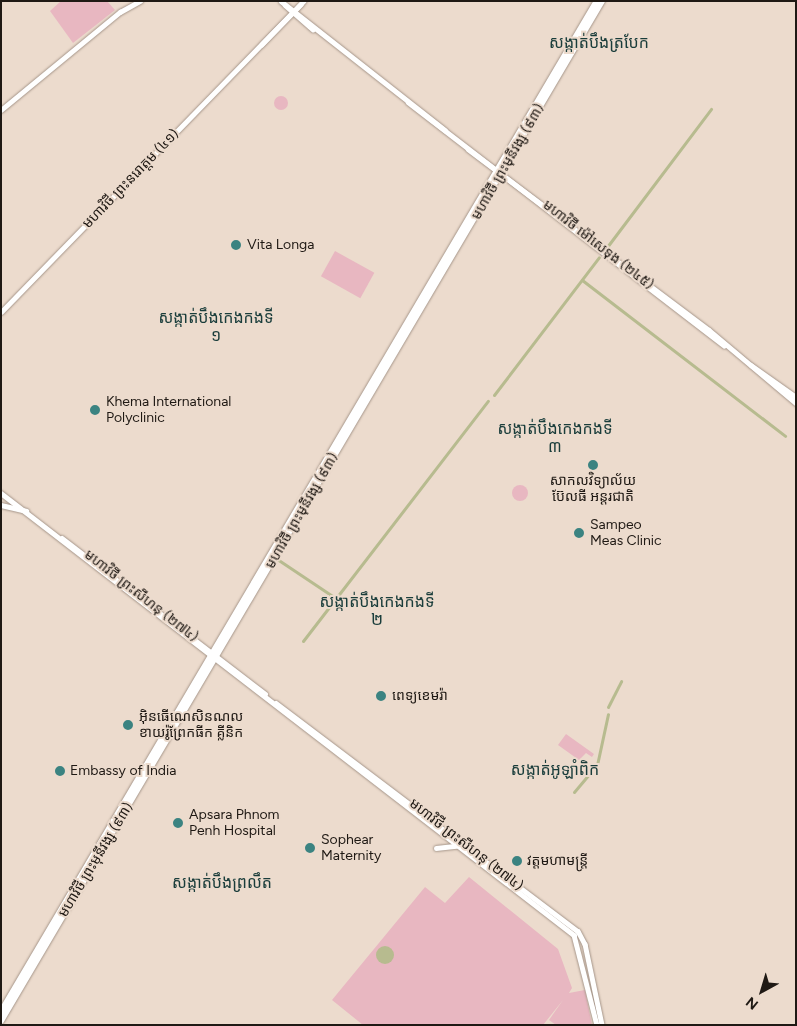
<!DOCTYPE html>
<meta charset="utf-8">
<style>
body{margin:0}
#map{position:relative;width:797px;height:1026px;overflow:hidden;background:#ecdbcd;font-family:Figtree,"Noto Sans Khmer",sans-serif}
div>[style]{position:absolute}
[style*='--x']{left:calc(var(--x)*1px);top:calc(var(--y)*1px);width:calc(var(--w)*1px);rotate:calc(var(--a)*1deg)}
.green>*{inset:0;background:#e8b7c1;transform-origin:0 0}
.round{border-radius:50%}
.water>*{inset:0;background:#b7bb8f}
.canal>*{height:3px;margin:-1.5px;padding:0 1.5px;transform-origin:1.5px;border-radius:1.5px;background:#b7bb8f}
.roads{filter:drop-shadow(0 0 1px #a6968a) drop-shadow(0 0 1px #a6968a)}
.secondary>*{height:4.5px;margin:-2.25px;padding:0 2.25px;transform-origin:2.25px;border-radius:2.25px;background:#fff}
.primary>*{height:4.5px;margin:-2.25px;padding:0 2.25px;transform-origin:2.25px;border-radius:2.25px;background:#fff}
.highway>*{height:5.5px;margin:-2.75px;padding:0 2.75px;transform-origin:2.75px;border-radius:2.75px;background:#fff}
.dots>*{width:14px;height:14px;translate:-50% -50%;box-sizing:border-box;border:2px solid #ecdbcd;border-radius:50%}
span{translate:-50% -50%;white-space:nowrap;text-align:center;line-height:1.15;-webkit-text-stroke:4px #ecdbcd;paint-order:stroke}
.street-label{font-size:14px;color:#1f1914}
.poi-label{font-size:14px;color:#1f1914}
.left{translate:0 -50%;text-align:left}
.quarter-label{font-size:16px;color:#1a3d3b}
.frame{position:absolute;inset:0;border:2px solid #1f1914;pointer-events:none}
.north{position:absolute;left:737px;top:966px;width:50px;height:50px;-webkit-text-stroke:4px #ecdbcd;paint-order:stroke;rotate:219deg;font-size:14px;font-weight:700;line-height:20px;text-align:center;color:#1f1914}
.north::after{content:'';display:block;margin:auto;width:18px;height:22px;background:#1f1914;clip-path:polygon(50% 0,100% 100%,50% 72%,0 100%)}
</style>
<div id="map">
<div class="green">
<i style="clip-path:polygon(61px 1px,107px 1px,115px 10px,73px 43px,50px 11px)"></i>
<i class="round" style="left:274px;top:96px;width:14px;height:14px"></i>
<i style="left:335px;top:251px;width:45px;height:29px;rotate:29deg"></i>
<i class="round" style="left:512px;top:485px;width:16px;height:16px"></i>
<i style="clip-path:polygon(566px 734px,594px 754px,592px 757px,586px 753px,579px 760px,558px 745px)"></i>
<i style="clip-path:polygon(469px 877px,558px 949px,572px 988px,569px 993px,585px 990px,592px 1025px,556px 1025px,549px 1020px,563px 1000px,543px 1025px,363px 1025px,332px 1000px,425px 887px,445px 903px)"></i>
</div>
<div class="water">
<i class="round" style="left:376px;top:946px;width:18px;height:18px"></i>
</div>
<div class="canal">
<i style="--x:607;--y:247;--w:173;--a:-53"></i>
<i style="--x:582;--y:280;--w:256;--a:37.5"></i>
<i style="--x:494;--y:395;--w:173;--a:-52.7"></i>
<i style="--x:277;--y:559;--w:72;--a:33.7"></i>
<i style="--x:303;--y:641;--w:303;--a:-52.4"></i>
<i style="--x:608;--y:707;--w:29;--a:-63"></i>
<i style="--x:574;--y:792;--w:35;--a:-50"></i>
<i style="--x:597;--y:765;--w:52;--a:-77.8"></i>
</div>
<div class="roads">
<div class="secondary">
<i style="--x:281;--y:1;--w:209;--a:38.2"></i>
<i style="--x:285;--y:5;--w:37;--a:41"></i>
<i style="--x:408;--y:102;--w:399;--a:37.6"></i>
<i style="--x:1;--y:110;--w:154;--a:-39.5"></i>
<i style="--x:120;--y:12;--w:23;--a:-29"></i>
<i style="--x:468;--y:149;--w:301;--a:36.9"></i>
<i style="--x:709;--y:330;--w:114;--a:40"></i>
<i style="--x:751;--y:365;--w:55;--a:35.4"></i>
</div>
<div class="primary">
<i style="--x:261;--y:45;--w:57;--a:-45.7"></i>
<i style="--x:1;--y:312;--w:434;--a:-45.8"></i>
<i style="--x:1;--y:493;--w:724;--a:37.65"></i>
<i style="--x:574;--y:935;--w:93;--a:75.7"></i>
<i style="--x:1;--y:505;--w:26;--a:13"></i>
<i style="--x:62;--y:538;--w:256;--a:37.5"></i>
<i style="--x:276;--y:703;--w:378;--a:37.1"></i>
<i style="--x:578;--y:931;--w:15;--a:62"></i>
<i style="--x:585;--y:944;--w:83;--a:78.1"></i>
<i style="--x:436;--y:848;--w:20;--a:-6"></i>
</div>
<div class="highway">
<i style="--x:1;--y:1012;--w:1174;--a:-59.48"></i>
<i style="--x:1;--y:1021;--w:1184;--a:-59.49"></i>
</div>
</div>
<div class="dots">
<i style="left:236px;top:245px;background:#3b8381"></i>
<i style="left:95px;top:410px;background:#3b8381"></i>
<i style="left:593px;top:465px;background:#3b8381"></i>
<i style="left:579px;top:533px;background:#3b8381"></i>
<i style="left:381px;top:696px;background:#3b8381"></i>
<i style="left:128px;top:725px;background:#3b8381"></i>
<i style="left:60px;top:771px;background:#3b8381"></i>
<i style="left:178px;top:823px;background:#3b8381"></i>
<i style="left:310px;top:848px;background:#3b8381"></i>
<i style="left:517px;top:861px;background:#3b8381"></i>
</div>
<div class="street-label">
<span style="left:508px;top:162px;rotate:-60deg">មហាវិថី ព្រះមុនីវង្ស (៩៣)</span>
<span style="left:131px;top:179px;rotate:-46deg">មហាវិថី ព្រះនរោត្តម (៤១)</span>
<span style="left:598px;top:245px;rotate:38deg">មហាវិថី ម៉ៅសេទុង (២៤៥)</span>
<span style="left:302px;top:511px;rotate:-60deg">មហាវិថី ព្រះមុនីវង្ស (៩៣)</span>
<span style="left:141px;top:596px;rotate:38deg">មហាវិថី ព្រះសីហនុ (២៧៤)</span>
<span style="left:466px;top:845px;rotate:38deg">មហាវិថី ព្រះសីហនុ (២៧៤)</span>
<span style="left:96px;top:860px;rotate:-59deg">មហាវិថី ព្រះមុនីវង្ស (៩៣)</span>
</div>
<div class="poi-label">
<span class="left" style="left:247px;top:245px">Vita Longa</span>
<span class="left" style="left:106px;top:410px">Khema International<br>Polyclinic</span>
<span style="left:593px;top:489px">សាកលវិទ្យាល័យ<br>ប៊ែលធី អន្តរជាតិ</span>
<span class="left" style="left:590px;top:533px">Sampeo<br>Meas Clinic</span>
<span class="left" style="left:392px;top:696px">ពេទ្យខេមរ៉ា</span>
<span class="left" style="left:139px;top:725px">អ៊ិនធើណេសិនណល<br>ខាយរ៉ូព្រែកធីក គ្លីនិក</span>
<span class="left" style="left:70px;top:771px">Embassy of India</span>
<span class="left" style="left:189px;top:823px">Apsara Phnom<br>Penh Hospital</span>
<span class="left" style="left:321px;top:848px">Sophear<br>Maternity</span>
<span class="left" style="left:527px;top:861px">វត្តមហាមន្រ្តី</span>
</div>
<div class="quarter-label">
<span style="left:599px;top:43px">សង្កាត់បឹងត្របែក</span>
<span style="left:216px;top:327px">សង្កាត់បឹងកេងកងទី<br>១</span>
<span style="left:555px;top:438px">សង្កាត់បឹងកេងកងទី<br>៣</span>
<span style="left:377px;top:611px">សង្កាត់បឹងកេងកងទី<br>២</span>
<span style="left:555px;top:770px">សង្កាត់អូឡាំពិក</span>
<span style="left:222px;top:883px">សង្កាត់បឹងព្រលឹត</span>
</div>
<div class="frame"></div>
<div class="north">N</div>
</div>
